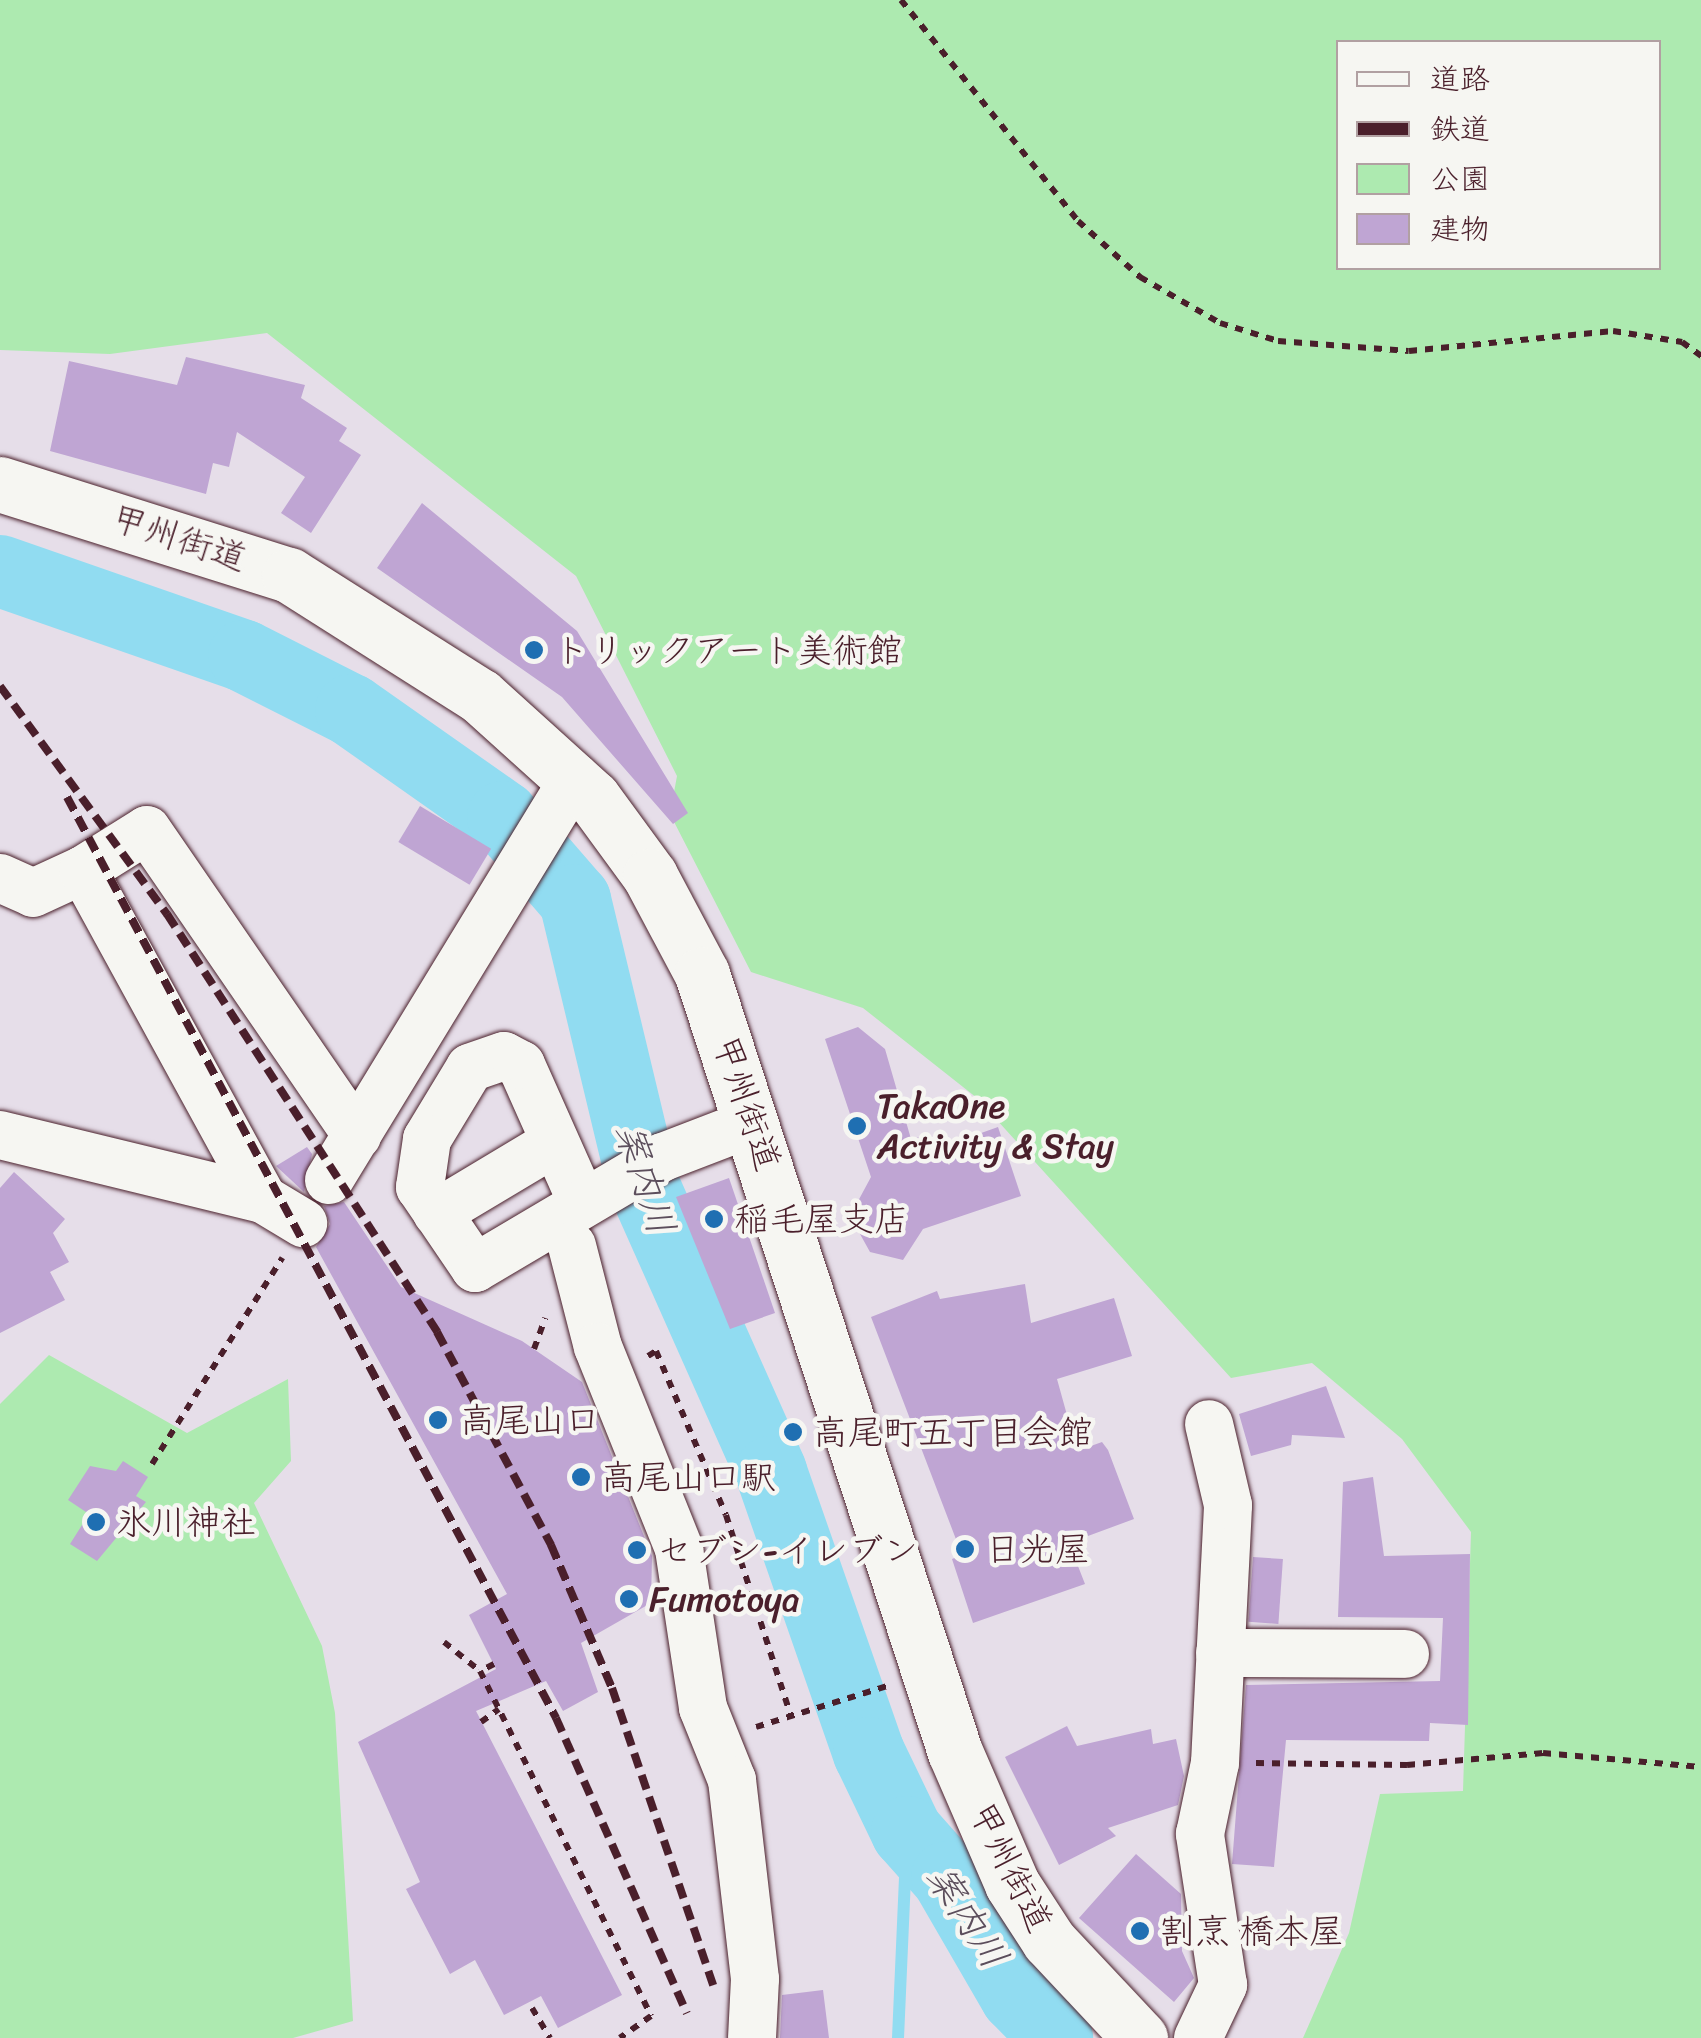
<!DOCTYPE html>
<meta charset="utf-8">
<style>
body{margin:0}
#map{position:relative;width:1701px;height:2038px;overflow:hidden;background:#e6dee9;font-family:Sriracha,"Klee One",sans-serif}
div>[style]{position:absolute}
[style*='--x']{left:calc(var(--x)*1px);top:calc(var(--y)*1px);width:calc(var(--w)*1px);rotate:calc(var(--a)*1deg)}
.green>*{inset:0;background:#adeab0}
.stream>*{height:12px;margin:-6px;padding:0 6px;transform-origin:6px;border-radius:6px;background:#91dcf1}
.river>*{height:72px;margin:-36px;padding:0 36px;transform-origin:36px;border-radius:36px;background:#91dcf1}
.building>*{inset:0;background:#bfa5d3;transform-origin:0 0}
.path>*{height:6px;margin-top:-3px;transform-origin:0;background:repeating-linear-gradient(90deg,#4a1f2b 0 8px,transparent 0 16px)}
.roads{filter:drop-shadow(0 0 2px #4a1f2b) drop-shadow(0 0 2px #4a1f2b)}
.minor>*{height:48px;margin:-24px;padding:0 24px;transform-origin:24px;border-radius:24px;background:#f6f6f2}
.highway>*{height:55px;margin:-27.5px;padding:0 27.5px;transform-origin:27.5px;border-radius:27.5px;background:#f6f6f2}
.rail>*{height:8px;margin-top:-4px;transform-origin:0;background:repeating-linear-gradient(90deg,#4a1f2b 0 15px,transparent 0 23px)}
.dots>*{width:28px;height:28px;translate:-50% -50%;box-sizing:border-box;border:5px solid #f6f6f2;border-radius:50%}
span{translate:-50% -50%;white-space:nowrap;text-align:center;line-height:1.15;-webkit-text-stroke:9px #f6f6f2;paint-order:stroke}
.street-label{font-size:35px;color:#4a1f2b}
.poi-label{font-size:35px;color:#4a1f2b}
.left{translate:0 -50%;text-align:left}
.water-label{font-size:38px;color:#5c4e5c;font-style:italic}
.legend{position:absolute;left:1336px;top:40px;width:325px;height:230px;box-sizing:border-box;background:#f6f6f2;border:2px solid #b1a0a2;margin:0;padding:12px 18px;list-style:none;font-size:30px;color:#4a1f2b}
.legend li{display:flex;align-items:center;gap:20px;height:50px}
.legend b{width:50px;border:2px solid #b1a0a2}
</style>
<div id="map">
<div class="green">
<i style="clip-path:polygon(evenodd,0 0,1701px 0,1701px 2038px,1303px 2038px,1349px 1933px,1380px 1794px,1463px 1791px,1471px 1532px,1402px 1439px,1312px 1363px,1231px 1378px,977px 1098px,863px 1008px,751px 972px,670px 814px,677px 776px,576px 576px,267px 333px,110px 354px,0 350px,0 0,1338px 42px,1658px 42px,1658px 268px,1338px 268px,1338px 42px)"></i>
<i style="clip-path:polygon(49px 1355px,187px 1433px,288px 1379px,291px 1461px,254px 1503px,322px 1646px,335px 1713px,353px 2021px,293px 2038px,0 2038px,0 1404px)"></i>
</div>
<div class="stream">
<i style="--x:898;--y:2038;--w:206;--a:-87.5"></i>
</div>
<div class="river">
<i style="--x:0;--y:571;--w:258;--a:19.2"></i>
<i style="--x:244;--y:656;--w:120;--a:26.8"></i>
<i style="--x:351;--y:710;--w:186;--a:35.1"></i>
<i style="--x:503;--y:817;--w:110;--a:49.1"></i>
<i style="--x:575;--y:900;--w:292;--a:76.5"></i>
<i style="--x:643;--y:1184;--w:315;--a:66"></i>
<i style="--x:771;--y:1472;--w:298;--a:70.8"></i>
<i style="--x:869;--y:1753;--w:88;--a:64.3"></i>
<i style="--x:907;--y:1832;--w:60;--a:48.4"></i>
<i style="--x:947;--y:1877;--w:138;--a:59.9"></i>
<i style="--x:1016;--y:1996;--w:59;--a:45.7"></i>
</div>
<div class="building">
<i style="clip-path:polygon(186px 357px,305px 385px,301px 398px,347px 428px,339px 441px,361px 455px,311px 533px,281px 513px,305px 477px,237px 432px,229px 467px,213px 463px,206px 494px,50px 451px,69px 361px,177px 385px)"></i>
<i style="clip-path:polygon(422px 503px,577px 631px,688px 813px,673px 824px,562px 697px,377px 568px)"></i>
<i style="left:420px;top:806px;width:83px;height:42px;rotate:31deg"></i>
<i style="clip-path:polygon(858px 1027px,885px 1049px,911px 1139px,920px 1137px,925px 1153px,998px 1127px,1021px 1196px,923px 1229px,903px 1260px,870px 1252px,850px 1216px,871px 1177px,825px 1039px)"></i>
<i style="clip-path:polygon(307px 1147px,312px 1154px,304px 1192px,276px 1166px)"></i>
<i style="clip-path:polygon(14px 1172px,65px 1219px,53px 1233px,69px 1262px,50px 1272px,65px 1300px,0 1333px,0 1188px)"></i>
<i style="clip-path:polygon(729px 1178px,775px 1313px,730px 1329px,676px 1197px)"></i>
<i style="clip-path:polygon(344px 1202px,401px 1287px,522px 1341px,582px 1382px,652px 1556px,651px 1603px,581px 1643px,598px 1692px,563px 1711px,546px 1681px,476px 1711px,622px 1995px,558px 2028px,541px 1996px,504px 2015px,475px 1960px,450px 1974px,406px 1889px,420px 1882px,358px 1742px,496px 1669px,469px 1615px,507px 1594px,316px 1247px,330px 1224px,324px 1206px)"></i>
<i style="clip-path:polygon(1025px 1284px,1031px 1323px,1114px 1298px,1132px 1356px,1057px 1379px,1077px 1451px,1102px 1442px,1108px 1450px,1134px 1519px,1069px 1543px,1085px 1584px,973px 1623px,952px 1559px,962px 1555px,871px 1317px,937px 1291px,940px 1299px)"></i>
<i style="clip-path:polygon(1326px 1386px,1345px 1438px,1292px 1435px,1291px 1445px,1251px 1456px,1239px 1414px)"></i>
<i style="clip-path:polygon(123px 1461px,148px 1477px,136px 1496px,146px 1502px,97px 1561px,70px 1544px,89px 1514px,68px 1500px,90px 1466px,116px 1471px)"></i>
<i style="clip-path:polygon(1373px 1477px,1384px 1556px,1470px 1554px,1468px 1725px,1430px 1723px,1429px 1741px,1286px 1740px,1274px 1867px,1232px 1864px,1246px 1685px,1440px 1681px,1443px 1618px,1338px 1617px,1343px 1482px)"></i>
<i style="left:1253px;top:1557px;width:30px;height:65px;rotate:4deg"></i>
<i style="clip-path:polygon(1067px 1726px,1077px 1746px,1151px 1729px,1153px 1744px,1176px 1739px,1184px 1776px,1178px 1805px,1108px 1828px,1116px 1836px,1059px 1865px,1005px 1757px)"></i>
<i style="clip-path:polygon(1136px 1854px,1181px 1894px,1182px 1951px,1194px 1978px,1174px 2002px,1079px 1918px)"></i>
<i style="clip-path:polygon(823px 1990px,829px 2038px,780px 2038px,782px 1995px)"></i>
</div>
<div class="path">
<i style="--x:901;--y:0;--w:283;--a:51.3"></i>
<i style="--x:1078;--y:221;--w:84;--a:42.1"></i>
<i style="--x:1140;--y:277;--w:92;--a:29.9"></i>
<i style="--x:1220;--y:323;--w:61;--a:17.2"></i>
<i style="--x:1278;--y:341;--w:131;--a:4.4"></i>
<i style="--x:1409;--y:351;--w:205;--a:-5.6"></i>
<i style="--x:1613;--y:331;--w:70;--a:9.1"></i>
<i style="--x:1682;--y:342;--w:24;--a:36"></i>
<i style="--x:534;--y:1349;--w:33;--a:-70"></i>
<i style="--x:648;--y:1356;--w:9;--a:-32"></i>
<i style="--x:656;--y:1351;--w:178;--a:66.9"></i>
<i style="--x:726;--y:1515;--w:211;--a:72.1"></i>
<i style="--x:152;--y:1464;--w:244;--a:-57.7"></i>
<i style="--x:444;--y:1642;--w:46;--a:38.9"></i>
<i style="--x:494;--y:1664;--w:16;--a:153"></i>
<i style="--x:480;--y:1671;--w:385;--a:63.6"></i>
<i style="--x:651;--y:2016;--w:38;--a:145"></i>
<i style="--x:481;--y:1722;--w:22;--a:-36"></i>
<i style="--x:756;--y:1727;--w:137;--a:-17.4"></i>
<i style="--x:1256;--y:1763;--w:151;--a:0.8"></i>
<i style="--x:1407;--y:1765;--w:137;--a:-5"></i>
<i style="--x:1543;--y:1753;--w:159;--a:5.1"></i>
<i style="--x:532;--y:2008;--w:35;--a:59"></i>
</div>
<div class="roads">
<div class="minor">
<i style="--x:0;--y:878;--w:36;--a:24"></i>
<i style="--x:33;--y:893;--w:55;--a:-24.7"></i>
<i style="--x:0;--y:1135;--w:271;--a:13.7"></i>
<i style="--x:263;--y:1199;--w:47;--a:31"></i>
<i style="--x:329;--y:1180;--w:472;--a:-58.6"></i>
<i style="--x:263;--y:1199;--w:375;--a:-118.7"></i>
<i style="--x:83;--y:870;--w:75;--a:-32"></i>
<i style="--x:147;--y:830;--w:371;--a:55.5"></i>
<i style="--x:582;--y:1202;--w:150;--a:-114"></i>
<i style="--x:521;--y:1065;--w:19;--a:-152"></i>
<i style="--x:504;--y:1056;--w:36;--a:161"></i>
<i style="--x:470;--y:1068;--w:83;--a:121.2"></i>
<i style="--x:427;--y:1139;--w:49;--a:98.3"></i>
<i style="--x:420;--y:1187;--w:98;--a:55.8"></i>
<i style="--x:475;--y:1268;--w:218;--a:-30.6"></i>
<i style="--x:663;--y:1157;--w:97;--a:-21"></i>
<i style="--x:437;--y:1213;--w:136;--a:-30.9"></i>
<i style="--x:572;--y:1246;--w:104;--a:75.6"></i>
<i style="--x:598;--y:1347;--w:218;--a:68.1"></i>
<i style="--x:679;--y:1549;--w:161;--a:81.4"></i>
<i style="--x:703;--y:1708;--w:78;--a:68.1"></i>
<i style="--x:732;--y:1780;--w:200;--a:83.4"></i>
<i style="--x:755;--y:1979;--w:59;--a:92.9"></i>
<i style="--x:1220;--y:1653;--w:185;--a:0.3"></i>
<i style="--x:1198;--y:2038;--w:59;--a:-64.7"></i>
<i style="--x:1223;--y:1985;--w:153;--a:-98.7"></i>
<i style="--x:1200;--y:1834;--w:73;--a:-78.1"></i>
<i style="--x:1215;--y:1763;--w:258;--a:-87.1"></i>
<i style="--x:1228;--y:1505;--w:83;--a:-103.2"></i>
</div>
<div class="highway">
<i style="--x:0;--y:484;--w:303;--a:17.5"></i>
<i style="--x:289;--y:575;--w:226;--a:32.4"></i>
<i style="--x:480;--y:696;--w:152;--a:42.1"></i>
<i style="--x:593;--y:798;--w:97;--a:53.8"></i>
<i style="--x:650;--y:876;--w:111;--a:62"></i>
<i style="--x:702;--y:974;--w:818;--a:71.99"></i>
<i style="--x:955;--y:1752;--w:144;--a:66.6"></i>
<i style="--x:1012;--y:1884;--w:68;--a:57"></i>
<i style="--x:1049;--y:1941;--w:133;--a:46.8"></i>
</div>
</div>
<div class="rail">
<i style="--x:0;--y:686;--w:283;--a:53.8"></i>
<i style="--x:167;--y:914;--w:498;--a:57.1"></i>
<i style="--x:437;--y:1332;--w:242;--a:61.8"></i>
<i style="--x:551;--y:1545;--w:155;--a:66.9"></i>
<i style="--x:612;--y:1688;--w:319;--a:71.2"></i>
<i style="--x:67;--y:797;--w:1043;--a:62.03"></i>
<i style="--x:556;--y:1718;--w:323;--a:66.1"></i>
</div>
<div class="dots">
<i style="left:534px;top:650px;background:#1f6fb2"></i>
<i style="left:857px;top:1126px;background:#1f6fb2"></i>
<i style="left:714px;top:1219px;background:#1f6fb2"></i>
<i style="left:438px;top:1420px;background:#1f6fb2"></i>
<i style="left:793px;top:1432px;background:#1f6fb2"></i>
<i style="left:581px;top:1477px;background:#1f6fb2"></i>
<i style="left:96px;top:1522px;background:#1f6fb2"></i>
<i style="left:965px;top:1549px;background:#1f6fb2"></i>
<i style="left:637px;top:1550px;background:#1f6fb2"></i>
<i style="left:629px;top:1599px;background:#1f6fb2"></i>
<i style="left:1140px;top:1931px;background:#1f6fb2"></i>
</div>
<div class="street-label">
<span style="left:179px;top:538px;rotate:18deg">甲州街道</span>
<span style="left:747px;top:1103px;rotate:71deg">甲州街道</span>
<span style="left:1011px;top:1867px;rotate:63deg">甲州街道</span>
</div>
<div class="poi-label">
<span class="left" style="left:554px;top:650px">トリックアート美術館</span>
<span class="left" style="left:877px;top:1126px">TakaOne<br>Activity &amp; Stay</span>
<span class="left" style="left:734px;top:1219px">稲毛屋支店</span>
<span class="left" style="left:460px;top:1420px">高尾山口</span>
<span class="left" style="left:813px;top:1432px">高尾町五丁目会館</span>
<span class="left" style="left:601px;top:1477px">高尾山口駅</span>
<span class="left" style="left:116px;top:1522px">氷川神社</span>
<span class="left" style="left:985px;top:1549px">日光屋</span>
<span class="left" style="left:657px;top:1550px">セブン-イレブン</span>
<span class="left" style="left:649px;top:1599px">Fumotoya</span>
<span class="left" style="left:1160px;top:1931px">割烹 橋本屋</span>
</div>
<div class="water-label">
<span style="left:645px;top:1179px;rotate:72deg">案内川</span>
<span style="left:967px;top:1917px;rotate:57deg">案内川</span>
</div>
<ul class="legend">
<li><b style="height:12px;background:#f6f6f2"></b>道路</li>
<li><b style="height:12px;background:#4a1f2b"></b>鉄道</li>
<li><b style="height:28px;background:#adeab0"></b>公園</li>
<li><b style="height:28px;background:#bfa5d3"></b>建物</li>
</ul>
</div>
